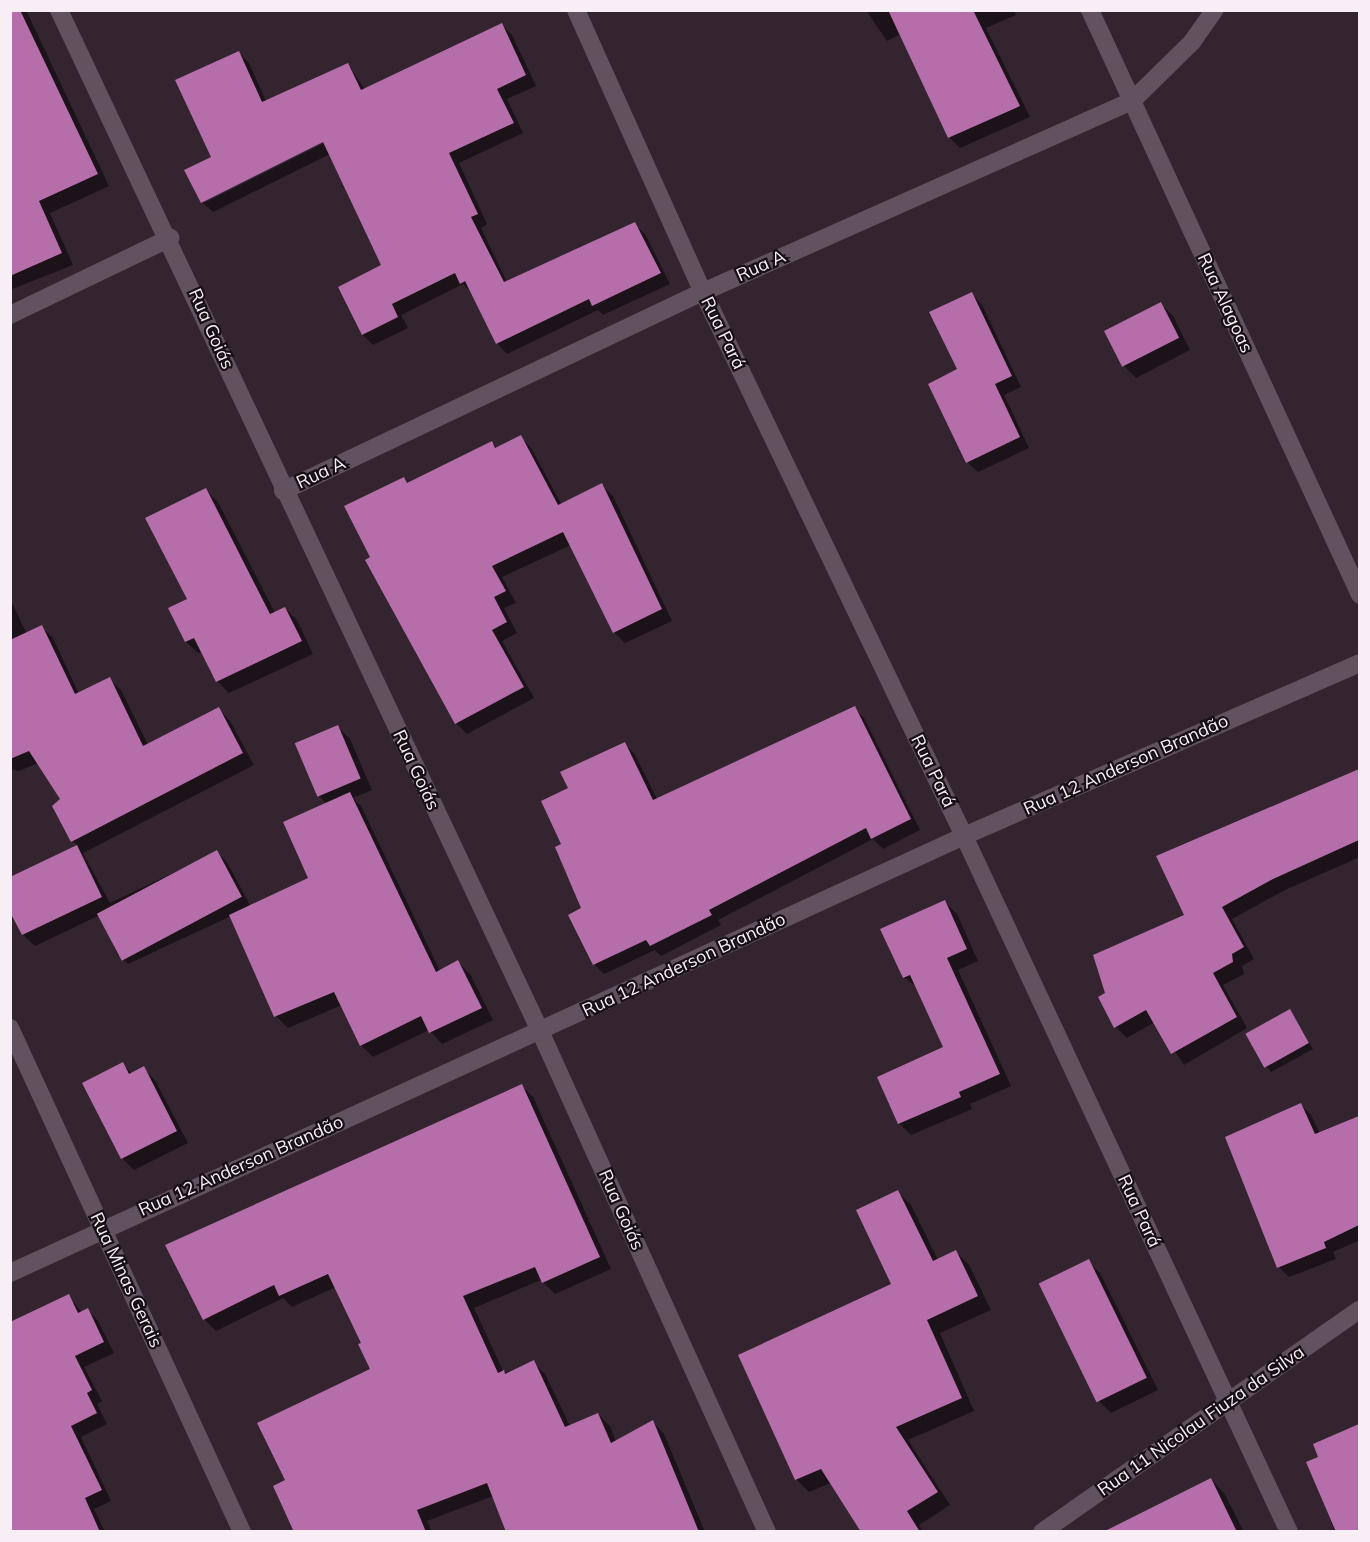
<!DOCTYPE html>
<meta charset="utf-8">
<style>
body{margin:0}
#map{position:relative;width:1370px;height:1542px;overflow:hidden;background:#332430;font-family:Mulish,sans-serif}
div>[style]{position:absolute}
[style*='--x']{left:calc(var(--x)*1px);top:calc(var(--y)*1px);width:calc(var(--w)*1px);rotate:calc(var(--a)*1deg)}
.shadow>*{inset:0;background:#0007}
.building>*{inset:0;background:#b56ea9;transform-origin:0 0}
.minor>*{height:18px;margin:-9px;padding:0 9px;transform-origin:9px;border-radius:9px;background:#62515f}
span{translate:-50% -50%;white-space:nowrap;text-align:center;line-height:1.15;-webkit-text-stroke:4.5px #160f15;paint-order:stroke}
.street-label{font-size:18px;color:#f8eef6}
.frame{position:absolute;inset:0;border:12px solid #f8eef6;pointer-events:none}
</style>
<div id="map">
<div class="shadow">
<i style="clip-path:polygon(10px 10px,26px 10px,109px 186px,50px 213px,73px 265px,10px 290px)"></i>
<i style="clip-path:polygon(866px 10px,1014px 10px,1016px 15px,986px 28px,1030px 117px,960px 148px,949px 137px,901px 34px,887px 41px)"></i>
<i style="clip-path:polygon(evenodd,502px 25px,512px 35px,536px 86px,507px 99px,523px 133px,459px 163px,487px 224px,481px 228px,507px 282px,634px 224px,645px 234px,670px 284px,603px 315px,598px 310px,507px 354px,497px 343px,472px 293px,463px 284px,401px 315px,408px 328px,373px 345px,363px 335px,340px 288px,383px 265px,330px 154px,213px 212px,202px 202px,239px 53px,249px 63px,266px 101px,348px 64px,365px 90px,502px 25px,329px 138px,330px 140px,204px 203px,204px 200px,329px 138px)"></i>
<i style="clip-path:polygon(972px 294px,982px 305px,1021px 387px,1004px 395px,1029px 448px,978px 472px,967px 462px,959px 370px)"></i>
<i style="clip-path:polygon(1161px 304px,1173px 316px,1190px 350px,1136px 378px,1124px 366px)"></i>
<i style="clip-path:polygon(520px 436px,531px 448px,562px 505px,602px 485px,613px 496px,672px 621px,625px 643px,614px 632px,571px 545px,502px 577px,516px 603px,504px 608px,517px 633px,502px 641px,534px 698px,467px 734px,456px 723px,372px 558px,404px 479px,409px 484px,492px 443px,497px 449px)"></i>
<i style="clip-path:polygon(206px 490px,218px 502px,275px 613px,285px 608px,297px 620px,313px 654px,229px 693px,217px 681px,202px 652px,198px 653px,186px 642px,170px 609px,189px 600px)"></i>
<i style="clip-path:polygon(10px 599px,27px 634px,42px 627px,53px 638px,79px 694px,109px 679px,121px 690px,148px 745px,219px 709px,230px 721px,254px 765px,83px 853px,110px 903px,217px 852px,227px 862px,251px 907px,310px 878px,327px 804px,319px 796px,338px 727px,350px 739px,372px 790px,353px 798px,361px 806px,440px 971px,458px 962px,470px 974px,493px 1020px,442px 1044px,429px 1030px,373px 1057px,361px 1045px,342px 1005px,288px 1028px,276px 1016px,231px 916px,128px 964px,117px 954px,100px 915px,35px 946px,23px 935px,10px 909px,10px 879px,78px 846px,73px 841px,62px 800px,38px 763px,19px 771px,10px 769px)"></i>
<i style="clip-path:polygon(854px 708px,864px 718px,920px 830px,883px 849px,873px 839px,718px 920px,721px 925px,661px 956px,655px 950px,604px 974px,594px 964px,583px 908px,563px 845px,570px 789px,624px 743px,634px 753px,657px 799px)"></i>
<i style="clip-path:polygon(1360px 772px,1360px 857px,1285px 890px,1232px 919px,1254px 959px,1242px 966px,1244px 974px,1223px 985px,1247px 1028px,1184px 1065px,1155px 1022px,1127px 1038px,1116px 1027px,1107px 993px,1186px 916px,1158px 857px)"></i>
<i style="clip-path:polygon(945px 902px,957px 914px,978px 961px,958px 970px,1011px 1086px,970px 1104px,972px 1109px,911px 1135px,899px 1123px,945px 1048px,918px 988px,904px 977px)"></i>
<i style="clip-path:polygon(1289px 1011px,1313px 1049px,1271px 1072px,1266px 1066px)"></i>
<i style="clip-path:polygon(123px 1064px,132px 1074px,143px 1068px,155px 1080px,188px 1143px,134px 1170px,122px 1158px)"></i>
<i style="clip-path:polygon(522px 1086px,533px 1097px,611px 1269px,555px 1294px,541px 1280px,474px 1308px,504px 1373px,533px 1362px,545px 1374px,570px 1426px,598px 1414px,610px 1426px,616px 1442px,653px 1422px,664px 1434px,705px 1532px,507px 1532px,493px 1496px,427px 1521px,432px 1532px,296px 1532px,287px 1481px,372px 1370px,363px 1343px,336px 1287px,292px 1307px,283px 1298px,216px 1331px,204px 1319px)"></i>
<i style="clip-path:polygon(1301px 1105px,1311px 1115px,1320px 1134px,1351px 1121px,1360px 1130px,1360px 1240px,1333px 1252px,1336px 1259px,1289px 1277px,1279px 1267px)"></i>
<i style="clip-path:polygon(898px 1192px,911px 1205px,938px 1260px,956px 1252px,969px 1265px,991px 1310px,940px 1333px,974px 1411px,908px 1440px,950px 1505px,919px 1525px,923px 1532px,863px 1532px,831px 1483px,809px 1492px,796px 1479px,893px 1285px)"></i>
<i style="clip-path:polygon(1088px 1261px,1100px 1273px,1158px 1390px,1111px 1413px,1099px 1401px)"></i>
<i style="clip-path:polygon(69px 1296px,82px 1313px,88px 1310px,98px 1321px,114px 1353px,84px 1367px,102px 1401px,97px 1404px,107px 1424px,81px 1437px,111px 1501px,94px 1509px,105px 1532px,10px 1532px)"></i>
<i style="clip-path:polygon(1360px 1426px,1360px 1532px,1335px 1532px,1308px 1463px,1320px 1458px,1315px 1445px)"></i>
<i style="clip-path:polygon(1211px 1479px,1224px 1493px,1244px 1532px,1122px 1532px)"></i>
</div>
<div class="building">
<i style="clip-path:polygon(10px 10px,20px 10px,98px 174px,39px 201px,62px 253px,10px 276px)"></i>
<i style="clip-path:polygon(888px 10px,973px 10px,1020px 106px,948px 138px)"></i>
<i style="clip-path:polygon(502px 23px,526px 75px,497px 89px,514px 123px,449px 153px,478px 214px,471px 217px,504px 282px,635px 222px,661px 273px,592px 306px,589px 299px,496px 344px,465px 281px,460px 284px,455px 273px,392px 304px,398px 317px,362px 335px,338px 287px,381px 265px,323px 142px,201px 203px,184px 170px,211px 157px,175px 80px,239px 51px,262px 102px,348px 63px,361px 90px)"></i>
<i style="clip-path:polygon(972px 292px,1012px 376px,995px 384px,1020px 437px,966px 463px,928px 384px,957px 369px,929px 312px)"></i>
<i style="left:1161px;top:302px;width:40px;height:64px;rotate:63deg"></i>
<i style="clip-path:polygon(521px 435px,558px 505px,602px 483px,662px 609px,613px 633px,563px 532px,492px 566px,506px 591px,494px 597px,507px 622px,492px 630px,524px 687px,455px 724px,365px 560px,370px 557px,344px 506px,404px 477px,407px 483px,492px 441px,495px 448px)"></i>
<i style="clip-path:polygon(206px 488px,270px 614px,285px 607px,302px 641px,216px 682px,194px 638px,185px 642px,168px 608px,187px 599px,145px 518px)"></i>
<i style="clip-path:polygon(42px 625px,75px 694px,110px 677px,143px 746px,219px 707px,243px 753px,71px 842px,52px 806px,60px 799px,29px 751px,10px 759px,10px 640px)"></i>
<i style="clip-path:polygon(855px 706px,911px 819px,871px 839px,866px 828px,709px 910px,712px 915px,650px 946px,646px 940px,593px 965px,568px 915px,581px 908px,555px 847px,561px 844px,541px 801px,568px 788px,560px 772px,625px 742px,653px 800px)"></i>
<i style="left:338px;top:725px;width:58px;height:47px;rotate:67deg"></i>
<i style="clip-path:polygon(1359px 769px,1359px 840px,1273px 879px,1222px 907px,1244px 947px,1232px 954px,1233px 962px,1213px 973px,1237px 1017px,1171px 1054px,1146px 1010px,1114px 1028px,1098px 997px,1105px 993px,1093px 955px,1184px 915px,1156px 856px)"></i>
<i style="clip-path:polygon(350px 792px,436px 972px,458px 960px,482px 1008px,429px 1033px,421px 1016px,360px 1046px,334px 992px,274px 1017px,229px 915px,308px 878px,283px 822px)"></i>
<i style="clip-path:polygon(77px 845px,102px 897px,22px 935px,10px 912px,10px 877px)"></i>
<i style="left:217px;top:850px;width:53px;height:136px;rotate:62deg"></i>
<i style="clip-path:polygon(945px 900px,967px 949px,947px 958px,1000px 1074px,959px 1092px,961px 1097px,898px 1124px,877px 1077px,943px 1047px,910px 975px,903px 978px,880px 929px)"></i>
<i style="left:1290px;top:1009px;width:39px;height:51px;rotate:61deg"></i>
<i style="clip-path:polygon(123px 1062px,129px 1074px,144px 1066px,177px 1131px,121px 1159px,82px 1083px)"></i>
<i style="clip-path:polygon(522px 1084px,600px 1257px,542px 1283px,535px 1267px,463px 1296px,498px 1373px,504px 1370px,505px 1374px,534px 1360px,565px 1427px,598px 1413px,611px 1443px,653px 1420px,699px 1532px,506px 1532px,487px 1483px,417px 1510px,426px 1532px,294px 1532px,273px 1486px,285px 1480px,257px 1423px,370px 1369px,358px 1344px,361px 1343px,328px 1274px,279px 1296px,274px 1285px,203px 1320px,165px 1245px)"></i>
<i style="clip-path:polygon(1301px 1103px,1315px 1134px,1359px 1116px,1359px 1225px,1324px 1242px,1326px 1248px,1277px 1268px,1225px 1137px)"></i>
<i style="clip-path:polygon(898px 1190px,933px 1261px,956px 1250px,978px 1296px,927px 1320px,962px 1398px,896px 1427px,938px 1492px,907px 1511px,920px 1532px,861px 1532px,821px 1469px,795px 1480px,738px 1355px,891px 1284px,856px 1210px)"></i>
<i style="left:1089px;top:1259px;width:132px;height:56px;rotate:64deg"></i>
<i style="clip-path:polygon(69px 1294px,78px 1313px,88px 1308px,104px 1342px,75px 1356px,92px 1390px,87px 1393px,97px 1413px,71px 1426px,102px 1490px,85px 1498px,100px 1532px,10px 1532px,10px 1322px)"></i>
<i style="clip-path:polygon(1359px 1424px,1359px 1532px,1336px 1532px,1306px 1462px,1318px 1457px,1313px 1444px)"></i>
<i style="clip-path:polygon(1211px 1478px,1237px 1532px,1103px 1532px)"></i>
</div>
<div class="minor">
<i style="--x:59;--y:10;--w:1129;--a:64.77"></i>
<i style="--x:540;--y:1031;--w:550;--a:65.63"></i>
<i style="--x:576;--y:10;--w:309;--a:65.8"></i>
<i style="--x:703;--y:292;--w:603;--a:64.37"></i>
<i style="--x:964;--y:836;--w:768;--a:64.97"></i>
<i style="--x:1090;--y:10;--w:644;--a:65.22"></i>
<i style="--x:10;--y:315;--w:178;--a:-25.7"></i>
<i style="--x:283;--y:491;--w:465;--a:-25.4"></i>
<i style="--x:703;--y:292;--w:470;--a:-24"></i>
<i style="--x:1132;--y:101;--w:84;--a:-44.5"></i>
<i style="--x:1192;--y:42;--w:39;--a:-55"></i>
<i style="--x:10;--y:1028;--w:555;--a:65.28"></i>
<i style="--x:10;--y:1273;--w:1049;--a:-24.61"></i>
<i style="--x:964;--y:836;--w:432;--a:-23.6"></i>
<i style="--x:1042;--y:1532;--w:388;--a:-35"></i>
</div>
<div class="street-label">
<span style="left:761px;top:266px;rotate:-24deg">Rua A</span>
<span style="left:1225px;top:303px;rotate:65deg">Rua Alagoas</span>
<span style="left:211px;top:329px;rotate:66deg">Rua Goiás</span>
<span style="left:723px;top:333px;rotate:64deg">Rua Pará</span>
<span style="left:321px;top:473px;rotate:-25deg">Rua A</span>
<span style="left:1126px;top:765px;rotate:-24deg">Rua 12 Anderson Brandão</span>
<span style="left:416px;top:770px;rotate:65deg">Rua Goiás</span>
<span style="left:933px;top:771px;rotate:64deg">Rua Pará</span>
<span style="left:684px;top:965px;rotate:-25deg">Rua 12 Anderson Brandão</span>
<span style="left:241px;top:1166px;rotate:-24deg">Rua 12 Anderson Brandão</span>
<span style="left:621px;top:1210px;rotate:66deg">Rua Goiás</span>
<span style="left:1139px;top:1211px;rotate:65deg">Rua Pará</span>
<span style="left:126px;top:1280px;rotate:65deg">Rua Minas Gerais</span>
<span style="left:1201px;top:1421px;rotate:-35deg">Rua 11 Nicolau Fiuza da Silva</span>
</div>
<div class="frame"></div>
</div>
